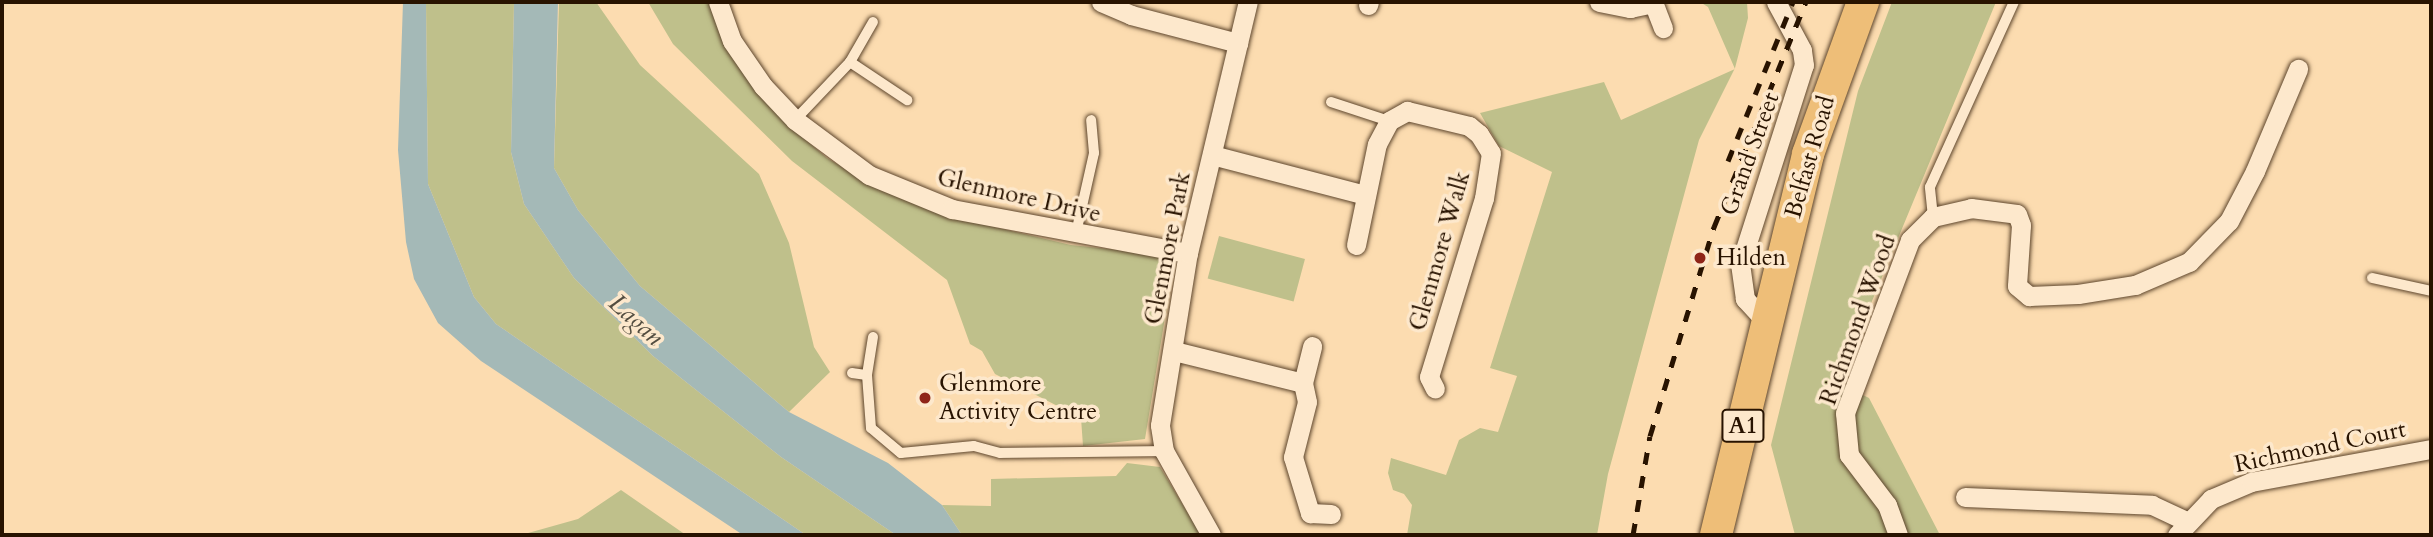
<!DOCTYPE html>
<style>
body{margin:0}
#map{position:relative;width:2433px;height:537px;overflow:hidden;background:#fcdcb0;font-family:Cardo,serif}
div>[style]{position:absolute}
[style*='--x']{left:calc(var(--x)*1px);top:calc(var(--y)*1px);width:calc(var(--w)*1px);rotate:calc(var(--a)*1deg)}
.green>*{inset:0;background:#bfc08b;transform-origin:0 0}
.water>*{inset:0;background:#a4b9b7}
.roads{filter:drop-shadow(0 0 2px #5d452c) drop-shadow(0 0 2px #5d452c)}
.service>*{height:10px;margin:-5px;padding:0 5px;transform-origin:5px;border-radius:5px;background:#fde8cc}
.minor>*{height:19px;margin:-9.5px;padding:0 9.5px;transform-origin:9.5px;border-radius:9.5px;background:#fde8cc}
.trunk>*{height:32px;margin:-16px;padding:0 16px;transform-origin:16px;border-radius:16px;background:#eebe78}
.rail>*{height:5px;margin-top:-2.5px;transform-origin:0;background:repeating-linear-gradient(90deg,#281300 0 12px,transparent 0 24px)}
.dots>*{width:19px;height:19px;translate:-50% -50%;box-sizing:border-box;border:4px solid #fde8cc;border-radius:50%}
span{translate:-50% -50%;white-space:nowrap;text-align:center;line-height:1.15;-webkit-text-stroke:7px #fde8cc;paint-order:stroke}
.shield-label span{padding:2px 5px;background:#fde8cc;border:2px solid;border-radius:5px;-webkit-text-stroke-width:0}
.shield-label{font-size:23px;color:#281300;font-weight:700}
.street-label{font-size:24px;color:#281300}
.poi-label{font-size:24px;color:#281300}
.left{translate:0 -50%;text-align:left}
.water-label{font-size:26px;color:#534d40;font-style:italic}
.frame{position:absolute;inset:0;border:4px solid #281300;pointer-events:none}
</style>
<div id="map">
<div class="green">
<i style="clip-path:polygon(426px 2px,514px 2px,511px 152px,524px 204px,574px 278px,653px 356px,781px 457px,896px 535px,806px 535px,496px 324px,474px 297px,428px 184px)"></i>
<i style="clip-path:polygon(559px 2px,596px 2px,640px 65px,759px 174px,789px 243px,814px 347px,830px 372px,789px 412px,640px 286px,578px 210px,554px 168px)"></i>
<i style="clip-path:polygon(648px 2px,714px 2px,787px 124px,827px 158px,879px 189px,943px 215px,1071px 245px,1156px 254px,1174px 263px,1145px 439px,1083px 446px,1081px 418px,995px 374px,982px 351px,970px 344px,947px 280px,792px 161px,673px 44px)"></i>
<i style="clip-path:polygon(1700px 2px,1747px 2px,1748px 18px,1735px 68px,1699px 140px,1608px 474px,1597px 535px,1407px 535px,1412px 505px,1404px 494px,1393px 490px,1388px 473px,1391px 458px,1446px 475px,1459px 440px,1480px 428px,1498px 432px,1517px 376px,1490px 368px,1552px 172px,1499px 146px,1480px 113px,1604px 82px,1621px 120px,1735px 69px,1708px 7px)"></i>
<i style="clip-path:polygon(1892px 2px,1996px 2px,1838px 383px,1869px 398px,1940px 535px,1795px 535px,1771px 445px,1858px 91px)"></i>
<i style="left:1219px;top:236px;width:89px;height:44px;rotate:15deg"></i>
<i style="clip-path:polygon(1127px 463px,1160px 467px,1201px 535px,962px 535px,942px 505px,991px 506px,991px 479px,1116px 476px)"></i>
<i style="clip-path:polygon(621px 490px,686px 535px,521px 535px,578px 519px)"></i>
</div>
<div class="water">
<i style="clip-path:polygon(403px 2px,426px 2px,428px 184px,474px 297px,496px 324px,806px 535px,743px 535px,481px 361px,438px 323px,414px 279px,406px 242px,398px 150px)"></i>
<i style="clip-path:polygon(514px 2px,558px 2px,554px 168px,578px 210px,640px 286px,789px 412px,888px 463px,942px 505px,962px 535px,896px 535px,781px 457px,653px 356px,574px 278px,524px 204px,511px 152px)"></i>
</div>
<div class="roads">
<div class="service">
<i style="--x:850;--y:62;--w:69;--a:33.7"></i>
<i style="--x:1331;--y:102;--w:61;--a:18.1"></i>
<i style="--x:795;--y:120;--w:80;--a:-46.5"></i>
<i style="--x:850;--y:62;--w:46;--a:-60.1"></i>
<i style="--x:1933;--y:217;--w:30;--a:-96"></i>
<i style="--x:1930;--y:187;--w:203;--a:-65.6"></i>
<i style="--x:1076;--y:233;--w:82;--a:-77.3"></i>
<i style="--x:1094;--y:153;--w:33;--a:-95"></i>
<i style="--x:2372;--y:278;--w:60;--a:12.4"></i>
<i style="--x:873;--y:337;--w:38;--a:99"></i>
<i style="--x:867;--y:375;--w:53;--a:85.7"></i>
<i style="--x:871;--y:428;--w:39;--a:40"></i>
<i style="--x:901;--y:453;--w:73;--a:-5.5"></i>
<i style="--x:974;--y:446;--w:27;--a:15"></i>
<i style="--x:1000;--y:453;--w:164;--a:-0.7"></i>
<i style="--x:852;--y:373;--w:15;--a:8"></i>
</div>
<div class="minor">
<i style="--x:718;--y:2;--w:41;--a:70.3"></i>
<i style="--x:732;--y:41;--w:55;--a:55.4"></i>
<i style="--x:763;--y:86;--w:47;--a:46.7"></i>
<i style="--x:795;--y:120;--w:92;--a:36.6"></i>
<i style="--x:869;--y:175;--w:90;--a:22.3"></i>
<i style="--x:952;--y:209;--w:240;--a:10.6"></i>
<i style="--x:1101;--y:2;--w:33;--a:23"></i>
<i style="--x:1131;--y:15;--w:111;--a:14.7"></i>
<i style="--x:1599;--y:2;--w:32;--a:11"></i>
<i style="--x:1630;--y:8;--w:24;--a:-12"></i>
<i style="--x:1653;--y:2;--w:28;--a:69"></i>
<i style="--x:1368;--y:5;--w:3;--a:-72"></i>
<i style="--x:1212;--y:155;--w:159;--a:14.6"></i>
<i style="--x:1356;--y:245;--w:103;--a:-78.3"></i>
<i style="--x:1377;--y:144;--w:26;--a:-62"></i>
<i style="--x:1389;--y:121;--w:21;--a:-29"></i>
<i style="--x:1407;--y:111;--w:64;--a:13.6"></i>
<i style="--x:1469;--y:126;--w:13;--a:39"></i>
<i style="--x:1479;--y:134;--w:22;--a:58"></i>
<i style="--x:1491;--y:153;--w:46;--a:98.8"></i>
<i style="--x:1484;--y:198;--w:187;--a:107.1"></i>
<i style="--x:1429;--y:377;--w:13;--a:63"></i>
<i style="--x:1769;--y:317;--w:10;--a:-163"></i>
<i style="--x:1759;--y:314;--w:21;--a:-133"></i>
<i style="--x:1745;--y:299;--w:34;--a:-98"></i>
<i style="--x:1740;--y:265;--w:210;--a:-72.3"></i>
<i style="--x:1804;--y:65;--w:15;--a:-98"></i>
<i style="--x:1802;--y:50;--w:55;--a:-118.4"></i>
<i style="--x:1174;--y:351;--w:133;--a:13.9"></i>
<i style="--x:1303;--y:383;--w:19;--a:78"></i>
<i style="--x:1307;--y:402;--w:57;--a:104.3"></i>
<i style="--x:1293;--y:457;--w:59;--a:73.1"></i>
<i style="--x:1310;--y:513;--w:21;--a:3"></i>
<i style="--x:1303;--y:383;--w:38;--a:-76"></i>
<i style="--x:1965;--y:497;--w:187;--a:2.4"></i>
<i style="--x:2152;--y:505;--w:38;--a:25"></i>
<i style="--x:1211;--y:535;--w:96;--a:-119.2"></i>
<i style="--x:1164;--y:451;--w:26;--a:-99"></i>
<i style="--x:1160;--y:425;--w:174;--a:-80.8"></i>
<i style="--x:1188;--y:253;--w:258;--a:-76.6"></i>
<i style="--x:1898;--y:535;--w:32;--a:-110"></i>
<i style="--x:1887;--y:505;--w:63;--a:-127.2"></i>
<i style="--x:1849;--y:455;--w:42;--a:-95.4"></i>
<i style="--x:1845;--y:413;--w:185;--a:-69.4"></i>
<i style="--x:1910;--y:240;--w:33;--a:-45"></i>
<i style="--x:1933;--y:217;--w:39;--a:-13"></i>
<i style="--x:1971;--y:208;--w:46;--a:7.4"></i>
<i style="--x:2017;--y:214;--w:12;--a:70"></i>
<i style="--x:2021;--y:225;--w:61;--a:93.8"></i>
<i style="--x:2017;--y:286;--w:16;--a:40"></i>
<i style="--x:2029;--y:296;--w:49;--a:-2.3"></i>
<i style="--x:2078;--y:294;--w:58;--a:-9"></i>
<i style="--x:2135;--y:285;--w:59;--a:-23.1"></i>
<i style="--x:2189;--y:262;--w:57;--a:-45.7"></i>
<i style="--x:2229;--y:221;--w:56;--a:-62.5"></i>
<i style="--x:2255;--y:171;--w:111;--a:-67.1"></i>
<i style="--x:2177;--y:535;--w:50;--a:-46.6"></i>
<i style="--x:2211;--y:499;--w:43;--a:-23"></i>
<i style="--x:2251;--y:482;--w:183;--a:-10.4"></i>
</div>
<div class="trunk">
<i style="--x:1716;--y:535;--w:392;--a:-76.4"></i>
<i style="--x:1808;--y:154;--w:162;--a:-70.1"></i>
</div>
</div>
<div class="rail">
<i style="--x:1728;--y:161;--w:172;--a:-67.8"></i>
<i style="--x:1633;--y:535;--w:100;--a:-80.3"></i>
<i style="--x:1650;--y:436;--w:219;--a:-73"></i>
<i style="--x:1714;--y:227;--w:243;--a:-67.8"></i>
</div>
<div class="dots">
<i style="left:1700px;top:258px;background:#8f2418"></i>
<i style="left:925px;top:398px;background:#8f2418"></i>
</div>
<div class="shield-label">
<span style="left:1743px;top:426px">A1</span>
</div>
<div class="street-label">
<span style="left:1750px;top:154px;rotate:-70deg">Grand Street</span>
<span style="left:1810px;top:157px;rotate:-74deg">Belfast Road</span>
<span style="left:1019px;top:196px;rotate:13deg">Glenmore Drive</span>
<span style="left:1168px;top:248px;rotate:-79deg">Glenmore Park</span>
<span style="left:1440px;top:251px;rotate:-74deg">Glenmore Walk</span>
<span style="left:1858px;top:320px;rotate:-70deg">Richmond Wood</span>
<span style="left:2320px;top:447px;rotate:-12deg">Richmond Court</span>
</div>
<div class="poi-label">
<span class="left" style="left:1716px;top:258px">Hilden</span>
<span class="left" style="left:939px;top:398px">Glenmore<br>Activity Centre</span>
</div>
<div class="water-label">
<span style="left:636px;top:320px;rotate:42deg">Lagan</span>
</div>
<div class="frame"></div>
</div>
